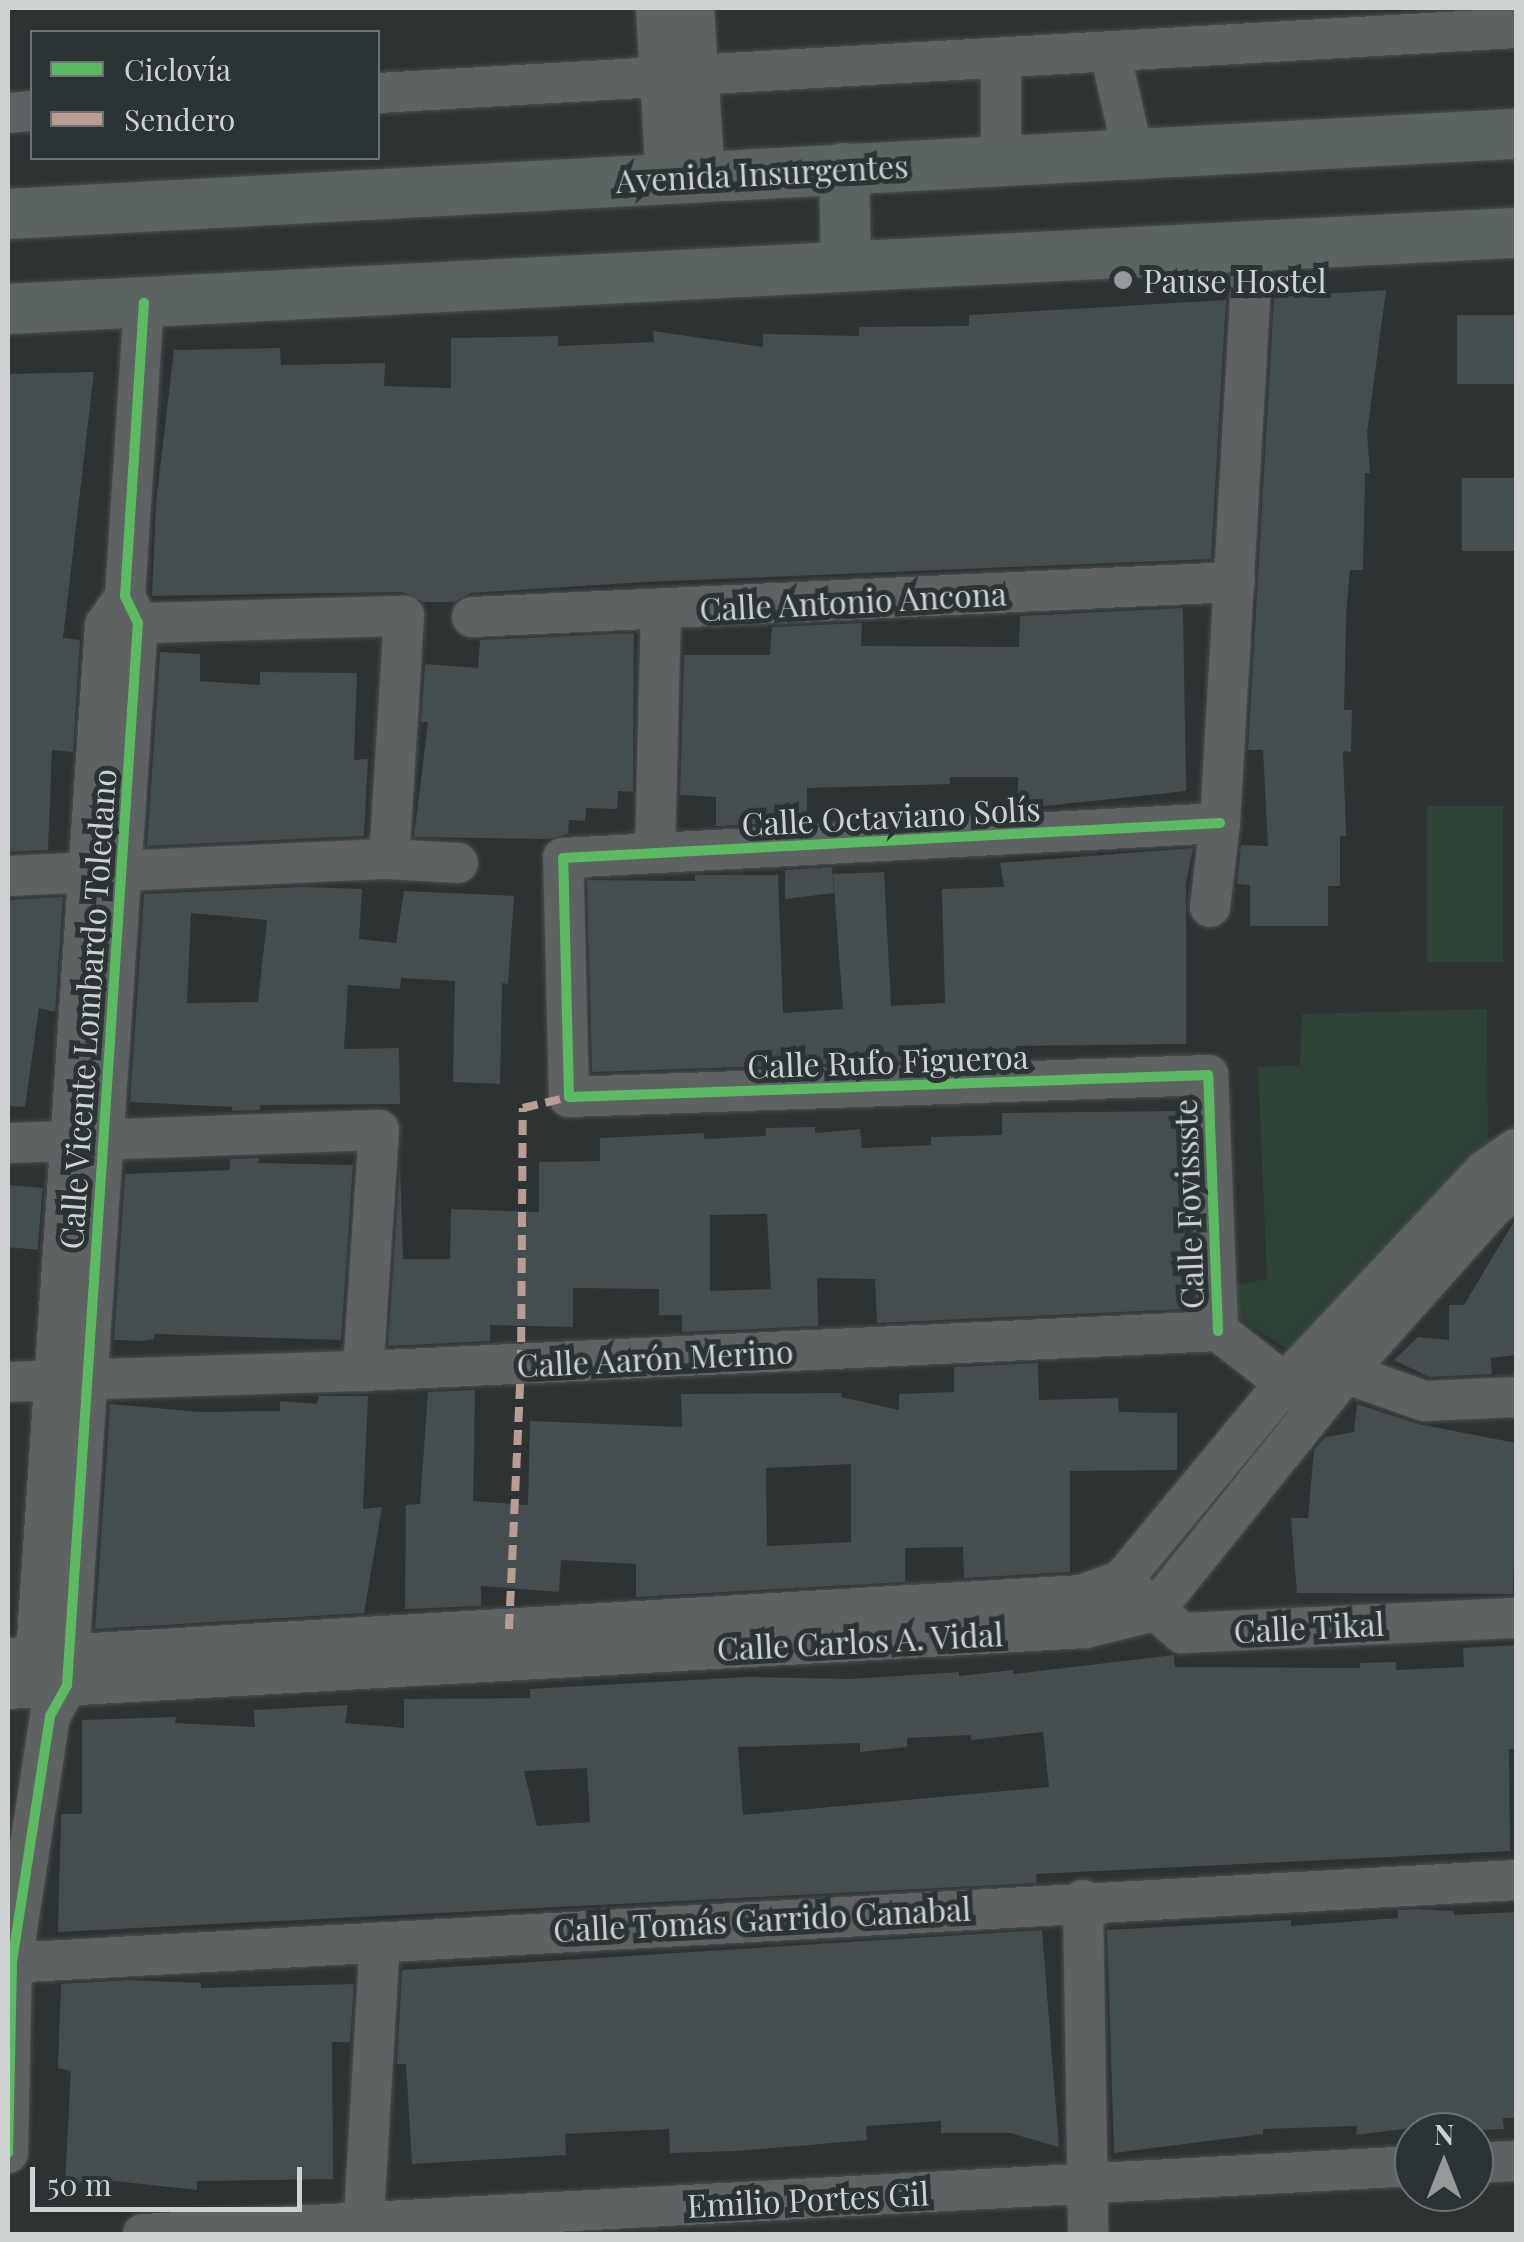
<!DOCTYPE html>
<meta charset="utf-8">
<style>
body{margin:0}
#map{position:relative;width:1524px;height:2242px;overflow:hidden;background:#2d3232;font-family:"Playfair Display",serif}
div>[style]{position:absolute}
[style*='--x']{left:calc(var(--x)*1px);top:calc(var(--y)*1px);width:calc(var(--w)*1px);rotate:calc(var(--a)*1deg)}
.green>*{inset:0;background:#2e4235;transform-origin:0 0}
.building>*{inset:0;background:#444d50;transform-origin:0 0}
.roads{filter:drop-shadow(0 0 2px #4b4e4e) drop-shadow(0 0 2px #4b4e4e)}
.minor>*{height:40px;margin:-20px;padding:0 20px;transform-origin:20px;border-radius:20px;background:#5e6262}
.major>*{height:50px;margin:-25px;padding:0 25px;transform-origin:25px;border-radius:25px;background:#5c6463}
.quiet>*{height:8px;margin-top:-4px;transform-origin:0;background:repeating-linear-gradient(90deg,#b99d93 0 15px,transparent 0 23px)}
.cycleway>*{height:10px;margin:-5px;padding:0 5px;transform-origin:5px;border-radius:5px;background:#5cba63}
.dots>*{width:28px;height:28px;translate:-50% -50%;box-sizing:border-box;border:5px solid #2b3334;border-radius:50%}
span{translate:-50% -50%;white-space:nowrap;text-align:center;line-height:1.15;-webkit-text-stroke:10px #2b3334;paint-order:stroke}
.street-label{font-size:32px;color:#ced2d3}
.poi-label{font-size:32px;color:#ced2d3}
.left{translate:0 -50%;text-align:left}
.frame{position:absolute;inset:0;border:10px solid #ced2d3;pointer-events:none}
.legend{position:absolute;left:30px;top:30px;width:350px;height:130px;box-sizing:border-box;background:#2b3334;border:2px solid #6c7374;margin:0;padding:12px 18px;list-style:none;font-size:30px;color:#ced2d3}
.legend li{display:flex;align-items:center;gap:20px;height:50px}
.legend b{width:50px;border:2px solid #6c7374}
.north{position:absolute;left:1394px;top:2112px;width:100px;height:100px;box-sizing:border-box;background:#2b3334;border:2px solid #6c7374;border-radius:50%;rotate:0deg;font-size:28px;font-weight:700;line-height:40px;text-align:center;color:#ced2d3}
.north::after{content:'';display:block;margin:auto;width:35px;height:45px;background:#969a9b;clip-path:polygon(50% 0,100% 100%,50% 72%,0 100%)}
.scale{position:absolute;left:30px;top:2167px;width:272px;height:45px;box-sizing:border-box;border:5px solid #ced2d3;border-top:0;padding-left:12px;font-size:30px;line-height:35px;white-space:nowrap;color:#ced2d3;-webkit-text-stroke:8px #2b3334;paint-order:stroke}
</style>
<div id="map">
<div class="green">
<i style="left:1427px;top:806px;width:76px;height:156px"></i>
<i style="clip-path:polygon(1487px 1009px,1488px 1142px,1289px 1350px,1233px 1315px,1235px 1285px,1267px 1279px,1258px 1067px,1300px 1065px,1302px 1014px)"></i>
</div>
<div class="building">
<i style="clip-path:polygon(1386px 290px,1367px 433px,1370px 473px,1365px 473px,1363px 570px,1350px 570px,1346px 615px,1344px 710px,1352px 710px,1351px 752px,1343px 751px,1346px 836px,1340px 836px,1340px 886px,1328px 886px,1328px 926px,1250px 926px,1250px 885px,1237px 884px,1241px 845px,1268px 846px,1263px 750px,1248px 750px,1274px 297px)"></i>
<i style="clip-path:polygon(1226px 300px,1211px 559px,645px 582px,471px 593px,454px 602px,423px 602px,403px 592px,152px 596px,156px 502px,174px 350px,280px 348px,281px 365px,385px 363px,384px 386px,451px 388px,451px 338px,558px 336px,558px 346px,654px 342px,653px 331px,763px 347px,763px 334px,859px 336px,859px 327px,969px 326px,969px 315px)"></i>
<i style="left:1516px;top:315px;width:69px;height:59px;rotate:90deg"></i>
<i style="clip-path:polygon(94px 372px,63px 638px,80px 640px,73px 752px,52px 750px,48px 850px,8px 852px,10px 374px)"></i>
<i style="left:1516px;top:478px;width:73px;height:54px;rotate:90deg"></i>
<i style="clip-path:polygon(1183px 608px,1186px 791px,1017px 809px,1018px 777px,950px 777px,950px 784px,807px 788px,807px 821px,721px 826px,716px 826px,716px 797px,680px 795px,684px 655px,770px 655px,772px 627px,862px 623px,861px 646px,1019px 647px,1020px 616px)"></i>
<i style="clip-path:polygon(634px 633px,633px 792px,618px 791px,617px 809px,586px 808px,585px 821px,569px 820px,568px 834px,549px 839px,414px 837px,428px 722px,421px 722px,425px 664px,478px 668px,480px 640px)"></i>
<i style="clip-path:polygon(160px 652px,200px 654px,200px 681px,260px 685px,260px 672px,357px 673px,354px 760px,368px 759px,364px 836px,147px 846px)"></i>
<i style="clip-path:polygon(1193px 848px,1186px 884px,1186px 1044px,1016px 1046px,1015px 1058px,592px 1072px,587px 880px,695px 881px,695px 875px,778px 875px,783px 1013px,843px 1009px,833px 874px,884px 872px,891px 1006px,945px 1003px,942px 889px,1004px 887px,1000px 863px)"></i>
<i style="clip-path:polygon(832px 867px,834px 893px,785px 899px,785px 870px)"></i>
<i style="clip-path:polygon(evenodd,301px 887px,362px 889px,359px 939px,396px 943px,404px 891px,514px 896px,508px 984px,502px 983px,500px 1084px,453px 1082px,455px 981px,401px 978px,400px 989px,348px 985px,344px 1049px,399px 1048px,400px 1104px,260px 1105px,260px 1110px,232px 1111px,232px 1107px,130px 1102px,144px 894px,301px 887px,191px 913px,267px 920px,258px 1002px,187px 1003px,191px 913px)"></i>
<i style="clip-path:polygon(63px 897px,55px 1012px,39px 1008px,25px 1107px,8px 1106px,8px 900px)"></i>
<i style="clip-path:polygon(evenodd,1185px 1111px,1185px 1309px,877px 1323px,875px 1279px,817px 1278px,818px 1326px,682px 1332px,682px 1315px,659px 1315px,659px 1289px,573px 1288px,573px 1327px,490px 1325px,490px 1341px,388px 1346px,400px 1165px,403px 1259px,450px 1259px,451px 1209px,539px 1212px,539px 1162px,600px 1161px,600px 1138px,704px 1133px,704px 1139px,766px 1136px,766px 1128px,815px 1127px,815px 1133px,860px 1129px,862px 1148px,931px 1145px,931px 1137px,1002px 1135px,1002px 1113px,1185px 1111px,767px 1214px,771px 1289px,710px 1291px,710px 1215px,767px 1214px)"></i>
<i style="clip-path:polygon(259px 1158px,258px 1163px,353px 1165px,341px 1340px,154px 1334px,154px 1339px,143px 1341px,114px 1340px,125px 1174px,230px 1170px,230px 1159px)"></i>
<i style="left:8px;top:1185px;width:35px;height:62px;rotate:5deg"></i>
<i style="clip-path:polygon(1516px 1218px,1516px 1355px,1491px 1358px,1492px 1374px,1429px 1377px,1394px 1360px,1418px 1337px,1449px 1340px,1449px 1305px,1464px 1305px)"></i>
<i style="clip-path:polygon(evenodd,1038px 1363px,1039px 1400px,1118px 1398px,1119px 1412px,1177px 1413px,1177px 1470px,1070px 1471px,1070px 1572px,964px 1578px,963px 1547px,905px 1548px,905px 1582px,636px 1597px,636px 1564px,561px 1560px,559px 1592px,481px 1586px,481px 1606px,405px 1609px,406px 1505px,420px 1504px,428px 1392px,475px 1390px,473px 1501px,528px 1505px,530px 1421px,682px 1427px,681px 1394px,841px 1393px,841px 1397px,899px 1410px,899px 1394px,954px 1392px,954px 1367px,1038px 1363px,851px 1464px,851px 1542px,767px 1546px,766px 1468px,851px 1464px)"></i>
<i style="clip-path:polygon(319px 1396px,368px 1396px,363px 1509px,382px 1507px,364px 1613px,95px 1629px,110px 1404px,200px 1412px,280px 1411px,280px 1401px,317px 1404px)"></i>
<i style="clip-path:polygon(1357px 1404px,1418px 1424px,1516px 1443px,1513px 1594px,1297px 1593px,1291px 1518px,1308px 1518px,1314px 1450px,1325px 1437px,1354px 1432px)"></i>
<i style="clip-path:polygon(evenodd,1516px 1645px,1516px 1749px,1509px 1749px,1510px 1851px,1036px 1874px,1037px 1883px,58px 1932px,61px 1814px,82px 1814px,82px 1720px,176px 1717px,175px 1723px,255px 1727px,254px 1710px,348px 1705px,345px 1723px,404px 1728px,404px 1699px,530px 1698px,530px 1689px,749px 1677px,849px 1679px,959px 1672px,959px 1676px,1013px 1670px,1013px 1674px,1174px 1655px,1175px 1667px,1360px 1668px,1360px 1663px,1396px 1662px,1396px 1670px,1464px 1667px,1463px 1648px,1516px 1645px,1043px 1732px,1049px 1787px,743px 1815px,738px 1747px,860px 1743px,860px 1752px,907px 1747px,907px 1738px,971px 1735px,971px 1740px,1043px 1732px,1516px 1645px,587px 1768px,590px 1822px,537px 1826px,524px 1771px,587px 1768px)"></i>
<i style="clip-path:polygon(1418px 1909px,1454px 1911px,1454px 1915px,1516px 1912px,1516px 2118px,1503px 2118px,1504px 2129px,1451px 2132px,1450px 2123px,1356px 2135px,1357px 2126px,1263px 2129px,1263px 2134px,1114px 2153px,1107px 1930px,1291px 1920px,1291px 1926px,1398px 1918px,1398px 1910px)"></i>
<i style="clip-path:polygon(1042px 1930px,1059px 2147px,1010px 2133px,941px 2133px,941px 2121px,866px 2126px,867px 2140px,737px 2151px,670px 2153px,669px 2129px,565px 2134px,566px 2155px,412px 2164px,406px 2064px,397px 2064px,402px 1970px)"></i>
<i style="clip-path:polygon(128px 1980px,201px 1983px,201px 1988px,354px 1984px,350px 2042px,332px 2042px,333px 2179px,197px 2181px,197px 2190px,105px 2180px,105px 2184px,65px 2182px,71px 2071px,58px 2068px,61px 1984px)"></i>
</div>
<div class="roads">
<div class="minor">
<i style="--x:656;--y:8;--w:171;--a:86.7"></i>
<i style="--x:694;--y:8;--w:168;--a:86.3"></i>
<i style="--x:1110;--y:52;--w:104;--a:77.2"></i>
<i style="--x:1001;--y:58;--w:102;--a:90"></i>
<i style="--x:378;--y:93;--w:1140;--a:-3.27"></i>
<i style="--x:8;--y:113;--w:24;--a:-5"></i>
<i style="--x:472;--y:617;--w:764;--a:-2.63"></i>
<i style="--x:112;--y:624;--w:292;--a:-1.6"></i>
<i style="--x:404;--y:616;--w:243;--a:93.5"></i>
<i style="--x:655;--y:853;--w:242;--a:-88.6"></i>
<i style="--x:8;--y:876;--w:381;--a:-2.6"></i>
<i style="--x:389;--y:859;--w:69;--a:3.3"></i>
<i style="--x:1210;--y:907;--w:85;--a:-83.2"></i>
<i style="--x:1220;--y:823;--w:577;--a:-86.72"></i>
<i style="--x:8;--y:1143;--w:371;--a:-2"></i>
<i style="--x:379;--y:1130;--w:242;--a:93.8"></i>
<i style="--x:1218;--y:1331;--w:256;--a:-92.2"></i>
<i style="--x:1208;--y:1075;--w:639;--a:178.03"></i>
<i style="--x:569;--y:1097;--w:239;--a:-91.4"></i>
<i style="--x:563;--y:858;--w:658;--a:-3.05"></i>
<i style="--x:1322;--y:1365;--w:109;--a:19.3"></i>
<i style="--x:1425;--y:1401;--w:91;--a:-2.5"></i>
<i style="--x:8;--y:1382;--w:355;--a:-1.8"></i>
<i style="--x:363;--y:1371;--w:856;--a:-2.68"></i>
<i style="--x:1218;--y:1331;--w:109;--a:37.9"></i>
<i style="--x:1136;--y:1593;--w:61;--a:41"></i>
<i style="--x:1182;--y:1633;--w:334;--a:-2.6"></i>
<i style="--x:8;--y:1658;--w:1075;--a:-3.36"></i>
<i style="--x:1081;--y:1595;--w:44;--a:-20.1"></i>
<i style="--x:1122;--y:1580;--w:257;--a:-50.4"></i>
<i style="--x:1286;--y:1382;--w:289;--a:-46.8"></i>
<i style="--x:1484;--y:1171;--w:39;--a:-35"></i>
<i style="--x:34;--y:1683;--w:1060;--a:-86.16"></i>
<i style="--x:105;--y:625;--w:35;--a:-55"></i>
<i style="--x:8;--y:1689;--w:1079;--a:-3.24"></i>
<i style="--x:1085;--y:1628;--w:71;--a:-13.8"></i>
<i style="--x:1154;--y:1611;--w:308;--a:-51.2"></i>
<i style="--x:1347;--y:1371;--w:222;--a:-48.3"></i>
<i style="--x:1495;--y:1205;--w:26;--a:-37"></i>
<i style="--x:1083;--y:1900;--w:334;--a:89.1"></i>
<i style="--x:8;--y:1963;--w:1510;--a:-3.15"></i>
<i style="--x:8;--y:2153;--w:191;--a:-88.8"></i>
<i style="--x:12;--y:1962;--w:249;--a:-81.2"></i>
<i style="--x:50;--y:1716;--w:35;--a:-61"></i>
<i style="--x:67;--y:1685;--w:1064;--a:-86.18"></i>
<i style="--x:138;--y:623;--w:30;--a:-116"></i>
<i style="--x:125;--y:596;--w:294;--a:-86.3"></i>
<i style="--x:1474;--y:2163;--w:42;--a:-2.7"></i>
<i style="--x:143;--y:2234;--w:1273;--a:-3.06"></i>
<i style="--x:363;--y:2234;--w:292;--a:-86.7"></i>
</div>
<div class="major">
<i style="--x:844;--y:168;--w:98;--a:88.8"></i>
<i style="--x:8;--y:214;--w:1510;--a:-3.04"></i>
<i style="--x:8;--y:309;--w:1510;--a:-2.89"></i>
</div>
</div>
<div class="quiet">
<i style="--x:509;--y:1629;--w:264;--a:-87.4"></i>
<i style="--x:521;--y:1365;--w:257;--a:-89.6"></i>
<i style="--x:523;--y:1108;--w:47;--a:-13.4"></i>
</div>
<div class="cycleway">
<i style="--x:1218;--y:1331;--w:256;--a:-92.2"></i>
<i style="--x:1208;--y:1075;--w:639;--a:178.03"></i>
<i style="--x:569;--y:1097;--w:239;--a:-91.4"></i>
<i style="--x:563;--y:858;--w:658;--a:-3.05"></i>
<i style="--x:8;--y:2153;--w:191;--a:-88.8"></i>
<i style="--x:12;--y:1962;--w:249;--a:-81.2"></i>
<i style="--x:50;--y:1716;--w:35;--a:-61"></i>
<i style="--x:67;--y:1685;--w:1064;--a:-86.18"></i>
<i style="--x:138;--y:623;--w:30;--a:-116"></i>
<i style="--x:125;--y:596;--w:294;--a:-86.3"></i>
</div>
<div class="dots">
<i style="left:1123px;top:280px;background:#969a9b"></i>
</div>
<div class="street-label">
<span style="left:762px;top:173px;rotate:-3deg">Avenida Insurgentes</span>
<span style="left:853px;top:601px;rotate:-3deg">Calle Antonio Ancona</span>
<span style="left:891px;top:816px;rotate:-3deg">Calle Octaviano Solís</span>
<span style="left:87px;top:1009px;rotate:-86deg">Calle Vicente Lombardo Toledano</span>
<span style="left:888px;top:1061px;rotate:-2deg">Calle Rufo Figueroa</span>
<span style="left:1188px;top:1204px;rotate:-92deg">Calle Fovissste</span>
<span style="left:655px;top:1358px;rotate:-3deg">Calle Aarón Merino</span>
<span style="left:1309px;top:1627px;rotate:-3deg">Calle Tikal</span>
<span style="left:860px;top:1641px;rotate:-3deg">Calle Carlos A. Vidal</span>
<span style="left:762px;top:1919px;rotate:-3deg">Calle Tomás Garrido Canabal</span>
<span style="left:808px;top:2199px;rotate:-3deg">Emilio Portes Gil</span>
</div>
<div class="poi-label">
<span class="left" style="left:1143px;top:280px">Pause Hostel</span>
</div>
<div class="frame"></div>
<ul class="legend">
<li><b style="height:12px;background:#5cba63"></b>Ciclovía</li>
<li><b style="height:12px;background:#b99d93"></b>Sendero</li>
</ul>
<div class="north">N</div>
<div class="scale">50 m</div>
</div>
